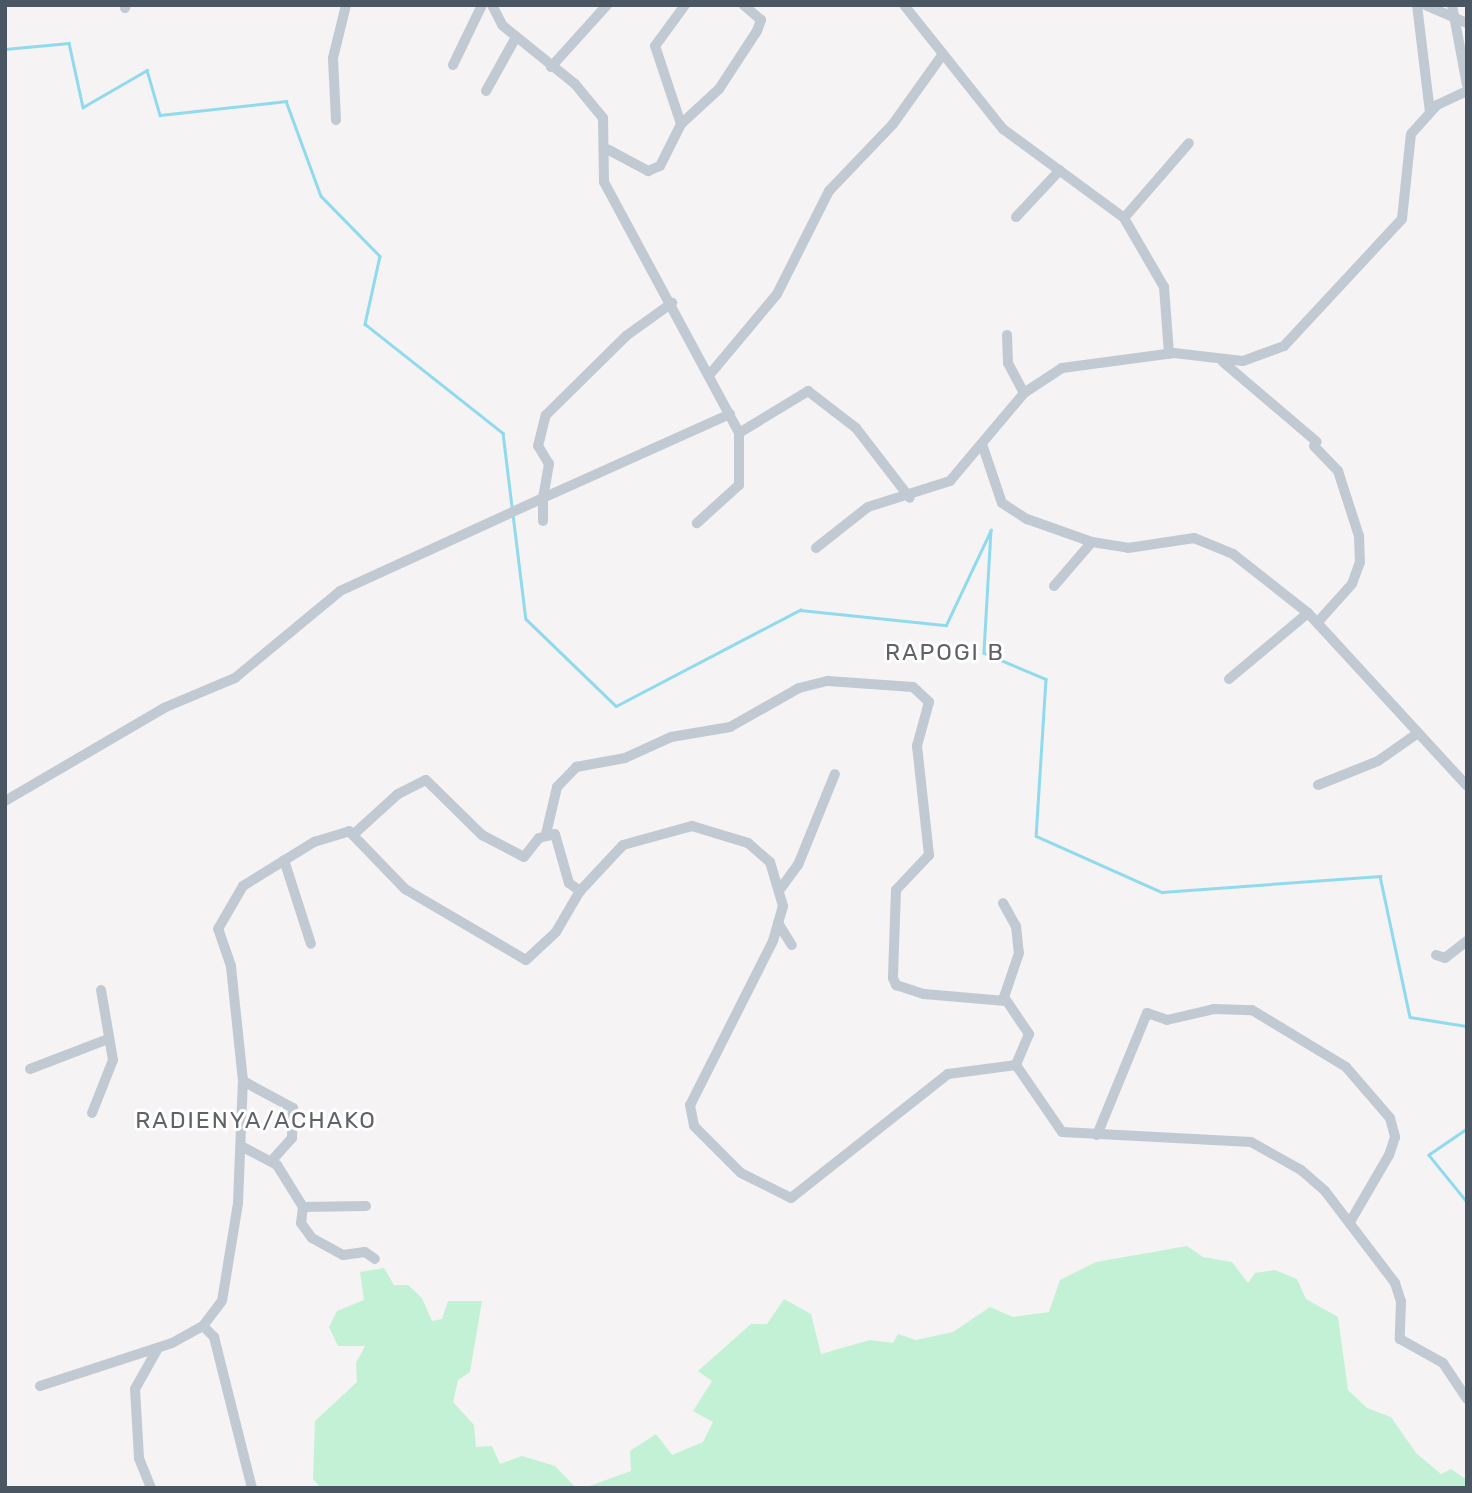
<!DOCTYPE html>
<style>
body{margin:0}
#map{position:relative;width:1472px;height:1493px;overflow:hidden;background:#f5f3f3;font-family:Rubik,sans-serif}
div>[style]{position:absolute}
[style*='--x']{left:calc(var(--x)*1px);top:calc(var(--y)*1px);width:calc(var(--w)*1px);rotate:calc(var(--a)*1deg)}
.green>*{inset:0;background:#c3f1d5}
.stream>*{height:2.5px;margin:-1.25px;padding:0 1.25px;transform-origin:1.25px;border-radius:1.25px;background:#90daee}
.minor>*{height:10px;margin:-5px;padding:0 5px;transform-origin:5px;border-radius:5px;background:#c1cad2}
span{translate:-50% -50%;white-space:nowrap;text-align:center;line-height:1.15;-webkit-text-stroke:6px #fff;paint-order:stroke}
.quarter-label{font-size:23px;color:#5f6368;letter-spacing:2px}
.frame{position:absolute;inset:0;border:7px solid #4a5661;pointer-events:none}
</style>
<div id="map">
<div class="green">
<i style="clip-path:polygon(1187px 1246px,1203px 1257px,1232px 1262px,1248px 1283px,1255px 1273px,1275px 1270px,1297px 1279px,1306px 1299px,1338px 1317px,1348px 1390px,1367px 1408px,1391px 1417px,1416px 1453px,1441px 1474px,1451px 1469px,1467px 1480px,1467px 1488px,584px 1488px,631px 1471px,630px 1451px,656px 1434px,672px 1455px,703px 1442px,713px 1422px,693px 1411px,712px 1381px,698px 1371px,751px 1324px,767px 1324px,784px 1299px,811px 1314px,821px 1354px,870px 1340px,893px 1343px,898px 1334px,916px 1340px,953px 1332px,990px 1307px,1013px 1317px,1049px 1312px,1060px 1280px,1096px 1262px)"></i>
<i style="clip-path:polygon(384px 1268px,394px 1285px,408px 1285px,422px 1298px,432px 1321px,442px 1319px,448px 1301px,482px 1301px,470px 1372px,458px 1380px,453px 1402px,474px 1425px,476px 1447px,492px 1446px,500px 1464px,522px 1456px,555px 1466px,576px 1488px,321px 1488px,313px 1479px,315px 1421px,357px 1382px,356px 1363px,365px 1346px,338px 1346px,329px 1327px,337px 1311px,364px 1300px,360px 1272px)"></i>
</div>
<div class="stream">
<i style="--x:5;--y:49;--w:64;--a:-5.4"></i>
<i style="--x:69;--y:43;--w:66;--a:77.7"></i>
<i style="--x:83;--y:107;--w:74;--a:-30"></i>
<i style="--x:147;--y:70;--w:47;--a:73.9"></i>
<i style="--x:160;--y:115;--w:127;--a:-6.3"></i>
<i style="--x:286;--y:101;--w:101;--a:69.8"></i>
<i style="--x:321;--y:196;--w:84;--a:45.5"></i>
<i style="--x:380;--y:256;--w:70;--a:102.4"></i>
<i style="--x:365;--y:324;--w:176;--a:38.3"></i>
<i style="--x:503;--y:433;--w:187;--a:83"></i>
<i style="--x:526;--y:619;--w:125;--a:44"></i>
<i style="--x:616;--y:706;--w:208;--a:-27.6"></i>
<i style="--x:800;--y:610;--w:147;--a:5.9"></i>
<i style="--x:946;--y:625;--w:105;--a:-64.7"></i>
<i style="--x:991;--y:530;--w:123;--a:93.3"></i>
<i style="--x:984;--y:653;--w:67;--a:22.8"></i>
<i style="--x:1046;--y:679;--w:157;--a:93.6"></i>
<i style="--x:1036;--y:836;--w:138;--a:24"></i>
<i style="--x:1162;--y:892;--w:219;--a:-4.2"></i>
<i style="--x:1380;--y:876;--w:144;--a:78"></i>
<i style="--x:1410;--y:1017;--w:58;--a:9"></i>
<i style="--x:1467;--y:1129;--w:46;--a:145.6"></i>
<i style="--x:1429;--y:1155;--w:60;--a:51"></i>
</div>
<div class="minor">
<i style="--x:492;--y:5;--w:22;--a:63"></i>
<i style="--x:502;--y:25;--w:94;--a:38.9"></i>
<i style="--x:575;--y:84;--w:44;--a:50.5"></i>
<i style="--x:603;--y:118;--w:64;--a:89.1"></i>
<i style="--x:604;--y:182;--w:285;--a:61.7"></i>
<i style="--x:739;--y:433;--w:52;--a:90"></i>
<i style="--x:739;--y:485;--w:57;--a:137.9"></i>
<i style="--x:904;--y:5;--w:159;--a:51.4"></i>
<i style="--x:1003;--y:129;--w:150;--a:36.3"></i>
<i style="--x:1124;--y:218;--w:80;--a:59.9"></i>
<i style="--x:1164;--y:287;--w:67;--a:85.7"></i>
<i style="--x:1417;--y:5;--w:108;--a:83.1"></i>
<i style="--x:1425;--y:5;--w:46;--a:23.2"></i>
<i style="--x:1452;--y:5;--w:81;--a:79.4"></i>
<i style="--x:125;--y:8;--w:3;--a:-72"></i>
<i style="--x:453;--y:65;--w:67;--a:-64.2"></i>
<i style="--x:551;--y:67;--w:84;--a:-47.9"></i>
<i style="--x:486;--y:91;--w:62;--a:-60.9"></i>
<i style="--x:336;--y:120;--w:62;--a:-92.8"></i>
<i style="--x:333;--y:58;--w:55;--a:-76.2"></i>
<i style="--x:681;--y:124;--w:82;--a:-108.4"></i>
<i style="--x:655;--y:46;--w:51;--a:-53.8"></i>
<i style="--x:607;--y:149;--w:47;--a:28.2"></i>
<i style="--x:648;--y:171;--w:13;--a:-23"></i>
<i style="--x:660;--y:166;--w:47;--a:-63.4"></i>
<i style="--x:681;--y:124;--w:52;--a:-42.6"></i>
<i style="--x:719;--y:89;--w:69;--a:-56.8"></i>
<i style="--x:757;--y:31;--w:12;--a:-70"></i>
<i style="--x:761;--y:20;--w:23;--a:-139"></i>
<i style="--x:1016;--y:217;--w:64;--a:-46.9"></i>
<i style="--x:1124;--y:218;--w:99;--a:-49.1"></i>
<i style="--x:1007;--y:335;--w:28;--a:88"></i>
<i style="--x:1008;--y:363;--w:34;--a:62"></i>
<i style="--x:1223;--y:362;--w:123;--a:40.4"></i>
<i style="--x:711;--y:373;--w:103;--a:-50.1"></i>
<i style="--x:777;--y:294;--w:115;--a:-63.2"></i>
<i style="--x:829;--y:191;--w:93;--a:-46.3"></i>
<i style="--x:893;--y:124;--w:86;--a:-54.5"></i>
<i style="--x:739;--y:433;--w:81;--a:-31.3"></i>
<i style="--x:808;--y:391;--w:61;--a:37.6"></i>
<i style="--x:856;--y:428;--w:88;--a:52.4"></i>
<i style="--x:1314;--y:446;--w:35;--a:46"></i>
<i style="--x:1338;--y:471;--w:68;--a:72.1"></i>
<i style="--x:1359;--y:536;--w:26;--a:88"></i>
<i style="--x:1360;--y:562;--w:23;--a:110"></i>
<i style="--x:1352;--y:584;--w:52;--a:131.9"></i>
<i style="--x:983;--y:447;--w:59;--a:71.3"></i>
<i style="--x:1002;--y:503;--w:30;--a:33"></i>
<i style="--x:1027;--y:519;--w:69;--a:19.5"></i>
<i style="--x:1092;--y:542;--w:36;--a:9"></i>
<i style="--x:1128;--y:548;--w:67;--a:-8.6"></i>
<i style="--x:1194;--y:538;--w:42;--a:22.3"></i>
<i style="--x:1233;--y:554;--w:95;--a:38.2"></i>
<i style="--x:1308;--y:613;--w:235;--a:47.4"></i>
<i style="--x:543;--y:521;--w:23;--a:-90"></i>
<i style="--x:543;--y:498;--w:205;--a:-24.2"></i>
<i style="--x:816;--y:548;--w:66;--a:-38.3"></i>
<i style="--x:868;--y:507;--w:86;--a:-17.6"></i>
<i style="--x:950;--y:481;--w:115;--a:-49.9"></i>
<i style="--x:1024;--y:393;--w:45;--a:-33.3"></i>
<i style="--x:1062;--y:368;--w:113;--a:-7.6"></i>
<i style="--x:1174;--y:353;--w:69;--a:6.6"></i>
<i style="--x:1243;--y:361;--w:44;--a:-20.1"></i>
<i style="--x:1284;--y:346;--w:173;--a:-47.1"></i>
<i style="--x:1402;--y:219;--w:85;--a:-84"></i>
<i style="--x:1411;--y:134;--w:39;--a:-48"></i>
<i style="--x:1437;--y:105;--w:33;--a:-25"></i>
<i style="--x:1054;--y:586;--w:58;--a:-49.2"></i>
<i style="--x:1229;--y:679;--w:103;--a:-39.9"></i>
<i style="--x:1318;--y:785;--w:65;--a:-21.8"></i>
<i style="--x:1378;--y:761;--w:49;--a:-35"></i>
<i style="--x:5;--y:801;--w:186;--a:-30.3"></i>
<i style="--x:166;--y:707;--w:75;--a:-22.8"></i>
<i style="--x:235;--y:678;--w:136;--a:-39.6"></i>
<i style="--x:340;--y:591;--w:223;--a:-24.6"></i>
<i style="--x:543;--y:498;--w:35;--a:-80"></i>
<i style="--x:549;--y:464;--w:21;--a:-121"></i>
<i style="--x:538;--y:446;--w:32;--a:-76"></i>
<i style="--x:546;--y:415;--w:112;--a:-44.6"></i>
<i style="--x:626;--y:336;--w:57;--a:-35.7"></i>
<i style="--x:354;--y:834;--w:59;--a:-42.3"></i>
<i style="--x:398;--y:794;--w:31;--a:-27"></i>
<i style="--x:426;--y:780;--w:78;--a:44.5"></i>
<i style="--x:482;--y:835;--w:47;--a:27.6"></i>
<i style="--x:524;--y:857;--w:24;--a:-52"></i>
<i style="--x:539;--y:838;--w:16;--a:-14"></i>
<i style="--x:555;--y:834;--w:51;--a:74.1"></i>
<i style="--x:569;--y:883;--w:14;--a:36"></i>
<i style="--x:580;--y:891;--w:63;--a:-46.9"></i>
<i style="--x:623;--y:845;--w:72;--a:-15.4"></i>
<i style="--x:692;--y:826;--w:59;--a:16.9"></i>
<i style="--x:748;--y:843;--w:29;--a:41"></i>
<i style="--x:770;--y:862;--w:46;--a:73.5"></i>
<i style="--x:783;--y:906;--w:36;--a:106"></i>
<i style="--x:773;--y:941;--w:184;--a:116.8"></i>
<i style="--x:690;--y:1105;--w:21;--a:79"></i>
<i style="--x:694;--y:1126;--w:66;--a:45"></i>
<i style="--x:741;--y:1173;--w:56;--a:26.6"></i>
<i style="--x:791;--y:1198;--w:200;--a:-38.3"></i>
<i style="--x:948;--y:1074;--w:69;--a:-7.5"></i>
<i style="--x:1016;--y:1065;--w:81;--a:55.5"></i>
<i style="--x:1062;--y:1132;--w:189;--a:3"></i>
<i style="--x:1251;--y:1142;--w:57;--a:29.2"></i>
<i style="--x:1301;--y:1170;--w:32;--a:41"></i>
<i style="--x:1325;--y:1191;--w:116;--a:52.7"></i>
<i style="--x:1395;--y:1283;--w:19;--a:72"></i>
<i style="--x:1401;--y:1301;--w:38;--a:92"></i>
<i style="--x:1400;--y:1339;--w:49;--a:29.2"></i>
<i style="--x:1443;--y:1363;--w:43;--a:56.3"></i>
<i style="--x:546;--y:834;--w:48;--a:-76.8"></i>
<i style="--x:557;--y:787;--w:28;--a:-46"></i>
<i style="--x:576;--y:767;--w:50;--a:-10.4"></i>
<i style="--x:625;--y:758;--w:51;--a:-24.5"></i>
<i style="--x:671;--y:737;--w:60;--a:-9.6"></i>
<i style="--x:730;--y:727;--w:79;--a:-29.5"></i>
<i style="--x:799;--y:688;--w:30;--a:-14"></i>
<i style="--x:828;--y:681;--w:85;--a:4"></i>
<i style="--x:913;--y:687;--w:22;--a:43"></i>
<i style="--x:929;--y:702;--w:46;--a:105.3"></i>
<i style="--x:917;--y:746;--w:110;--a:83.7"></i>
<i style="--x:929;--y:855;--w:48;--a:133.3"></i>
<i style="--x:896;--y:890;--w:88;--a:92"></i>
<i style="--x:893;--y:978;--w:8;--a:67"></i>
<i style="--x:896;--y:985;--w:29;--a:18"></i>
<i style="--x:924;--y:994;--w:82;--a:4.9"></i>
<i style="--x:284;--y:860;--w:88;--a:72.2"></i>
<i style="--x:781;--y:888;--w:29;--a:-54"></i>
<i style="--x:798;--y:865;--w:98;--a:-67.9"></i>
<i style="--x:1003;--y:903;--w:26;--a:61"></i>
<i style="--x:1016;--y:926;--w:27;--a:84"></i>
<i style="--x:1019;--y:953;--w:46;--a:108.8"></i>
<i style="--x:1004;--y:997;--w:45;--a:56"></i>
<i style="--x:1029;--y:1034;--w:34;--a:113"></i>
<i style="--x:778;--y:923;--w:26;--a:58"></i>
<i style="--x:1436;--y:955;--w:9;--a:18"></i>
<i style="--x:1445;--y:958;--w:28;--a:-38"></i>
<i style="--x:30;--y:1069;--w:84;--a:-21"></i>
<i style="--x:243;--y:1081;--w:57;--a:28.4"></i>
<i style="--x:293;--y:1108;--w:30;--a:92"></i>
<i style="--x:292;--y:1138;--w:31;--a:132"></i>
<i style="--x:92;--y:1113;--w:57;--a:-68.4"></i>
<i style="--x:113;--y:1060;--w:71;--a:-99.7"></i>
<i style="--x:1097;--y:1135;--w:132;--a:-67.7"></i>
<i style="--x:1147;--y:1013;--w:21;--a:19"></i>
<i style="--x:1167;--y:1020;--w:48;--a:-13.2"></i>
<i style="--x:1214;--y:1009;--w:38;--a:2"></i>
<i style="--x:1252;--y:1010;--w:110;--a:31.2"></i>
<i style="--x:1346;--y:1067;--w:67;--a:49.2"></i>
<i style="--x:1390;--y:1118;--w:20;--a:75"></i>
<i style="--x:1395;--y:1137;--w:19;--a:108"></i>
<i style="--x:1389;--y:1155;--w:78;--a:120.2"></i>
<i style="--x:241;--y:1146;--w:41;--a:27.8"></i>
<i style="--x:277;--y:1165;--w:49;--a:58.2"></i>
<i style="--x:303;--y:1207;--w:63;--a:-0.9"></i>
<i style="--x:303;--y:1207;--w:16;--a:97"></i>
<i style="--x:301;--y:1223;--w:19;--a:54"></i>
<i style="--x:312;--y:1238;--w:35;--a:29"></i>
<i style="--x:343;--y:1255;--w:22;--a:-8"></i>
<i style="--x:365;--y:1252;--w:12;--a:35"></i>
<i style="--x:203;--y:1326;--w:16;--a:45"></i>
<i style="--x:214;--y:1337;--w:156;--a:75.9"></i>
<i style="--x:40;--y:1386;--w:139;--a:-18"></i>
<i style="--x:172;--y:1343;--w:35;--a:-29"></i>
<i style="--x:203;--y:1326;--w:31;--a:-53"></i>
<i style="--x:222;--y:1301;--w:99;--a:-80.7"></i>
<i style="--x:238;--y:1203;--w:122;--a:-87.7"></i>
<i style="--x:243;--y:1081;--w:116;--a:-96"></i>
<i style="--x:231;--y:966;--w:39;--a:-109"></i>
<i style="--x:218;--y:929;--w:50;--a:-59.8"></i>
<i style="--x:243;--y:886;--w:84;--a:-31.8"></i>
<i style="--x:314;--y:842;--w:37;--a:-17"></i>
<i style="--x:349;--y:831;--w:81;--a:46"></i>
<i style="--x:405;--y:889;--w:140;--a:30.4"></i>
<i style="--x:526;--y:960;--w:41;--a:-43"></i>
<i style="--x:556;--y:932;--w:48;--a:-59.7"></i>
<i style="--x:151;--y:1488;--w:32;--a:-112"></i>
<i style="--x:139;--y:1458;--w:69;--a:-93.3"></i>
<i style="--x:135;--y:1389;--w:47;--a:-60.7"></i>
</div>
<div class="quarter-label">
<span style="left:945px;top:652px">RAPOGI B</span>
<span style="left:256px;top:1120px">RADIENYA/ACHAKO</span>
</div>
<div class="frame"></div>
</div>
